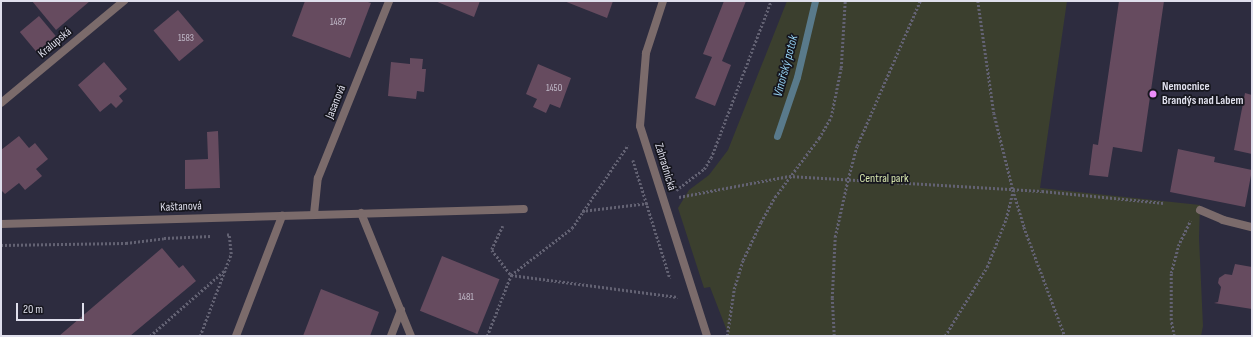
<!DOCTYPE html>
<meta charset="utf-8">
<style>
body{margin:0}
#map{position:relative;width:1253px;height:337px;overflow:hidden;background:#2d2c3f;font-family:"Sofia Sans Condensed",sans-serif}
div>[style]{position:absolute}
[style*='--x']{left:calc(var(--x)*1px);top:calc(var(--y)*1px);width:calc(var(--w)*1px);rotate:calc(var(--a)*1deg)}
.green>*{inset:0;background:#3b3f2e}
.stream>*{height:7px;margin:-3.5px;padding:0 3.5px;transform-origin:3.5px;border-radius:3.5px;background:#597a8b}
.building>*{inset:0;background:#664b5f;transform-origin:0 0}
.path>*{height:2.5px;margin-top:-1.25px;transform-origin:0;background:repeating-linear-gradient(90deg,#636273 0 2px,transparent 0 4px)}
.street>*{height:8px;margin:-4px;padding:0 4px;transform-origin:4px;border-radius:4px;background:#7b6b6b}
.dots>*{width:11px;height:11px;translate:-50% -50%;box-sizing:border-box;border:2px solid #16161e;border-radius:50%}
span{translate:-50% -50%;white-space:nowrap;text-align:center;line-height:1.15;-webkit-text-stroke:3.5px #16161e;paint-order:stroke}
.number-label{font-size:10px;color:#c1bac9}
.number-label span{-webkit-text-stroke-width:0}
.street-label{font-size:12px;color:#dfdfec}
.poi-label{font-size:12px;color:#dfdfec;font-weight:700}
.left{translate:0 -50%;text-align:left}
.park-label{font-size:12px;color:#d9e8af}
.water-label{font-size:13px;color:#95d1f2;font-style:italic}
.frame{position:absolute;inset:0;border:2px solid #dfdfec;pointer-events:none}
.scale{position:absolute;left:16px;top:303px;width:68px;height:18px;box-sizing:border-box;border:2px solid #dfdfec;border-top:0;padding-left:5px;font-size:12px;line-height:14px;white-space:nowrap;color:#dfdfec;-webkit-text-stroke:3px #16161e;paint-order:stroke}
</style>
<div id="map">
<div class="green">
<i style="clip-path:polygon(787px 1px,1067px 1px,1040px 188px,1200px 205px,1199px 238px,1203px 326px,1201px 336px,729px 336px,710px 287px,704px 288px,678px 208px,689px 190px,709px 175px,728px 150px)"></i>
</div>
<div class="stream">
<i style="--x:777;--y:136;--w:62;--a:-71.3"></i>
<i style="--x:797;--y:77;--w:78;--a:-76.7"></i>
</div>
<div class="building">
<i style="clip-path:polygon(32px 1px,90px 1px,56px 30px)"></i>
<i style="clip-path:polygon(305px 1px,365px 1px,371px 3px,350px 58px,292px 36px)"></i>
<i style="clip-path:polygon(435px 1px,480px 1px,474px 17px)"></i>
<i style="clip-path:polygon(564px 1px,613px 1px,607px 18px)"></i>
<i style="clip-path:polygon(724px 1px,746px 1px,722px 61px,731px 65px,715px 106px,695px 98px,712px 57px,703px 54px)"></i>
<i style="clip-path:polygon(1119px 1px,1164px 1px,1142px 152px,1113px 147px,1108px 177px,1089px 175px,1093px 144px,1098px 145px)"></i>
<i style="left:178px;top:10px;width:40px;height:32px;rotate:50deg"></i>
<i style="left:39px;top:16px;width:26px;height:25px;rotate:50deg"></i>
<i style="clip-path:polygon(410px 58px,423px 59px,422px 69px,426px 69px,424px 92px,417px 91px,416px 99px,388px 96px,391px 62px,410px 64px)"></i>
<i style="clip-path:polygon(104px 62px,127px 89px,119px 96px,123px 101px,116px 108px,111px 103px,100px 112px,78px 85px)"></i>
<i style="clip-path:polygon(538px 64px,571px 78px,560px 108px,550px 104px,546px 113px,533px 107px,537px 99px,526px 94px)"></i>
<i style="clip-path:polygon(1245px 93px,1252px 95px,1252px 154px,1234px 150px)"></i>
<i style="clip-path:polygon(218px 131px,220px 188px,185px 189px,185px 160px,208px 159px,207px 132px)"></i>
<i style="clip-path:polygon(19px 136px,29px 148px,35px 143px,48px 159px,36px 169px,42px 176px,25px 190px,19px 183px,5px 194px,1px 190px,1px 150px)"></i>
<i style="clip-path:polygon(1178px 149px,1215px 157px,1214px 162px,1252px 170px,1245px 207px,1170px 192px)"></i>
<i style="clip-path:polygon(162px 248px,179px 268px,183px 265px,196px 281px,130px 336px,59px 336px)"></i>
<i style="left:442px;top:256px;width:62px;height:59px;rotate:22deg"></i>
<i style="clip-path:polygon(1235px 264px,1252px 267px,1252px 309px,1214px 303px,1218px 302px,1221px 287px,1218px 283px,1219px 278px,1225px 274px,1232px 275px)"></i>
<i style="clip-path:polygon(321px 289px,379px 312px,370px 336px,303px 336px)"></i>
</div>
<div class="path">
<i style="--x:978;--y:1;--w:113;--a:81.9"></i>
<i style="--x:994;--y:113;--w:79;--a:76.1"></i>
<i style="--x:1013;--y:190;--w:39;--a:73"></i>
<i style="--x:1024;--y:227;--w:116;--a:69.4"></i>
<i style="--x:633;--y:160;--w:124;--a:72.6"></i>
<i style="--x:676;--y:190;--w:35;--a:-37"></i>
<i style="--x:704;--y:169;--w:13;--a:-58"></i>
<i style="--x:711;--y:158;--w:168;--a:-69.1"></i>
<i style="--x:679;--y:197;--w:112;--a:-10.8"></i>
<i style="--x:789;--y:176;--w:253;--a:3.4"></i>
<i style="--x:1042;--y:191;--w:123;--a:5.6"></i>
<i style="--x:582;--y:211;--w:67;--a:-6.8"></i>
<i style="--x:503;--y:226;--w:26;--a:115"></i>
<i style="--x:492;--y:250;--w:31;--a:53"></i>
<i style="--x:511;--y:275;--w:77;--a:-37.6"></i>
<i style="--x:572;--y:228;--w:100;--a:-56"></i>
<i style="--x:1;--y:245;--w:125;--a:-0.9"></i>
<i style="--x:126;--y:243;--w:38;--a:-7"></i>
<i style="--x:164;--y:238;--w:47;--a:-2.4"></i>
<i style="--x:150;--y:336;--w:100;--a:-41.3"></i>
<i style="--x:200;--y:336;--w:88;--a:-69.3"></i>
<i style="--x:231;--y:254;--w:19;--a:-96"></i>
<i style="--x:229;--y:235;--w:3;--a:180"></i>
<i style="--x:487;--y:336;--w:66;--a:-68.5"></i>
<i style="--x:511;--y:275;--w:168;--a:7.5"></i>
<i style="--x:727;--y:336;--w:48;--a:-81.5"></i>
<i style="--x:734;--y:289;--w:30;--a:-73"></i>
<i style="--x:743;--y:260;--w:42;--a:-64.7"></i>
<i style="--x:761;--y:222;--w:29;--a:-61"></i>
<i style="--x:775;--y:197;--w:74;--a:-53.3"></i>
<i style="--x:819;--y:138;--w:24;--a:-60"></i>
<i style="--x:831;--y:117;--w:50;--a:-78.5"></i>
<i style="--x:841;--y:68;--w:67;--a:-86.6"></i>
<i style="--x:834;--y:336;--w:38;--a:-93"></i>
<i style="--x:832;--y:298;--w:61;--a:-87.2"></i>
<i style="--x:835;--y:237;--w:59;--a:-77.4"></i>
<i style="--x:848;--y:179;--w:34;--a:-75"></i>
<i style="--x:857;--y:146;--w:158;--a:-66.5"></i>
<i style="--x:945;--y:336;--w:81;--a:-58.7"></i>
<i style="--x:987;--y:267;--w:52;--a:-68.4"></i>
<i style="--x:1006;--y:219;--w:30;--a:-76"></i>
<i style="--x:1174;--y:336;--w:16;--a:-101"></i>
<i style="--x:1171;--y:320;--w:47;--a:-90"></i>
<i style="--x:1171;--y:273;--w:28;--a:-75"></i>
<i style="--x:1178;--y:246;--w:28;--a:-64"></i>
</div>
<div class="street">
<i style="--x:663;--y:1;--w:55;--a:108.1"></i>
<i style="--x:646;--y:53;--w:73;--a:94.7"></i>
<i style="--x:640;--y:126;--w:220;--a:72.3"></i>
<i style="--x:1;--y:103;--w:160;--a:-39.7"></i>
<i style="--x:1200;--y:210;--w:25;--a:23"></i>
<i style="--x:1223;--y:220;--w:30;--a:14"></i>
<i style="--x:361;--y:213;--w:133;--a:67.9"></i>
<i style="--x:314;--y:214;--w:36;--a:-84"></i>
<i style="--x:318;--y:178;--w:191;--a:-68.1"></i>
<i style="--x:1;--y:224;--w:523;--a:-1.64"></i>
<i style="--x:236;--y:336;--w:129;--a:-69"></i>
<i style="--x:391;--y:336;--w:28;--a:-69"></i>
</div>
<div class="dots">
<i style="left:1153px;top:94px;background:#ec8cfa"></i>
</div>
<div class="number-label">
<span style="left:338px;top:23px">1487</span>
<span style="left:186px;top:39px">1583</span>
<span style="left:554px;top:89px">1450</span>
<span style="left:466px;top:298px">1481</span>
</div>
<div class="street-label">
<span style="left:55px;top:43px;rotate:-40deg">Kralupská</span>
<span style="left:336px;top:102px;rotate:-68deg">Jasanová</span>
<span style="left:665px;top:167px;rotate:73deg">Zahradnická</span>
<span style="left:181px;top:207px;rotate:-2deg">Kaštanová</span>
</div>
<div class="poi-label">
<span class="left" style="left:1162px;top:94px">Nemocnice<br>Brandýs nad Labem</span>
</div>
<div class="park-label">
<span style="left:884px;top:179px">Central park</span>
</div>
<div class="water-label">
<span style="left:786px;top:66px;rotate:-75deg">Vinořský potok</span>
</div>
<div class="frame"></div>
<div class="scale">20 m</div>
</div>
